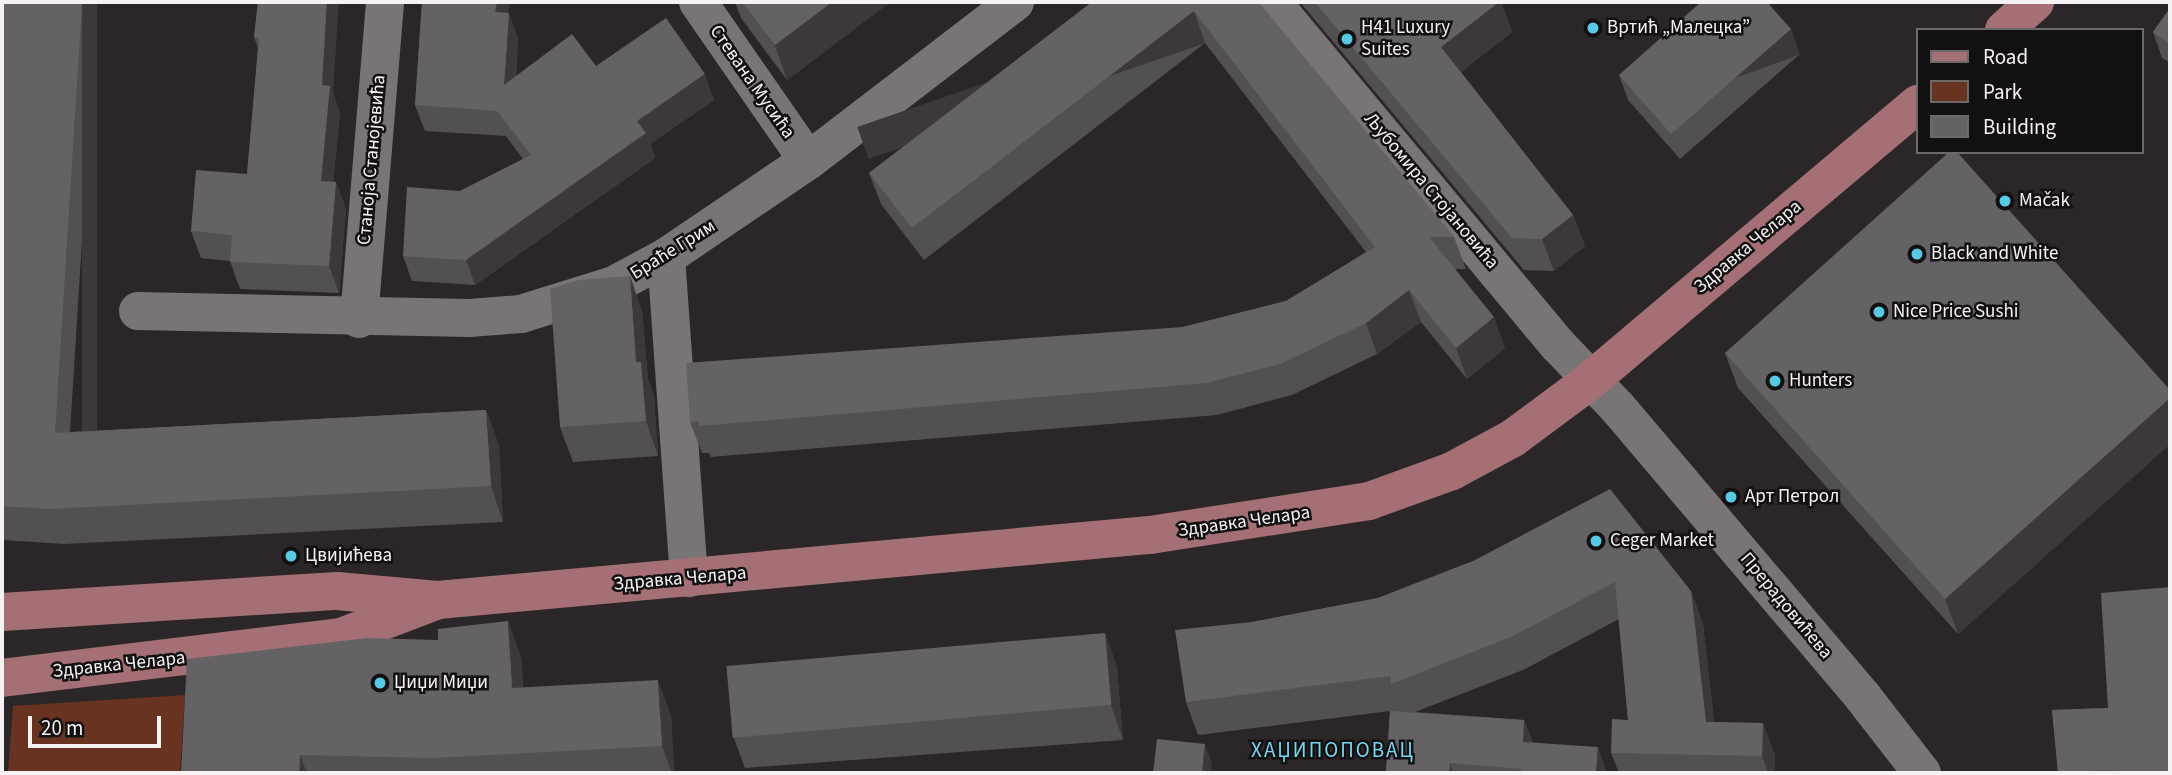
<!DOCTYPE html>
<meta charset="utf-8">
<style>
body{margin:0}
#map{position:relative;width:2172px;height:775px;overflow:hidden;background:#2b2628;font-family:"Source Sans 3",sans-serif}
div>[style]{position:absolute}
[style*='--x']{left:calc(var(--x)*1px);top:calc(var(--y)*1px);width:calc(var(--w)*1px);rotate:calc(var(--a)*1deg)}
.green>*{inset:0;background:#683320}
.minor>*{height:38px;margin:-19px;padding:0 19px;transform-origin:19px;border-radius:19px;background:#797476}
.major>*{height:38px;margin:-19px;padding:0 19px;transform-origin:19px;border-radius:19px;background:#a47076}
.wall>*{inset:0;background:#535054}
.shaded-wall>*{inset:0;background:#3c383b;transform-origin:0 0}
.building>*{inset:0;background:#656265;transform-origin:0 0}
.dots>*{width:19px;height:19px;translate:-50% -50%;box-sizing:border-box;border:4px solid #121011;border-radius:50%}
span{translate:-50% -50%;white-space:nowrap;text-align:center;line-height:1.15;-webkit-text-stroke:5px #121011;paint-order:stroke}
.poi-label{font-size:19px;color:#f6f2f4}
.left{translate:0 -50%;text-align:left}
.street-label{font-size:19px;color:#f6f2f4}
.neighbourhood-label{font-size:21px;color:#75d9f2;letter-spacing:2px}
.frame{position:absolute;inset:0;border:4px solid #f6f2f4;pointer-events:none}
.legend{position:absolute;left:1916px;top:28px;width:228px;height:126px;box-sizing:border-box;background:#121011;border:2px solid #6d6a6c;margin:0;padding:9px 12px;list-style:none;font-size:21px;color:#f6f2f4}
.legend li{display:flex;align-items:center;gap:14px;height:35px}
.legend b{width:35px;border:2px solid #6d6a6c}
.scale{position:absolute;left:28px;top:716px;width:133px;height:32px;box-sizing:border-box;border:4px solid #f6f2f4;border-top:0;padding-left:9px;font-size:21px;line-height:24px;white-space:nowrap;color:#f6f2f4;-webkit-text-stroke:5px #121011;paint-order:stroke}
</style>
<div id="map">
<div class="green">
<i style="clip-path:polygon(185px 695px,180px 773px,8px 773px,13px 706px)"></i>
</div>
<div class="minor">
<i style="--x:698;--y:2;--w:193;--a:55.3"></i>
<i style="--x:1272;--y:2;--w:447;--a:50.2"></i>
<i style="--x:1558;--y:345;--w:87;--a:46.4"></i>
<i style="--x:1618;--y:408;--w:379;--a:49.7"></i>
<i style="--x:1863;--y:697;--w:96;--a:52.2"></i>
<i style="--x:666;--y:257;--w:322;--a:85.9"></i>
<i style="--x:138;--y:311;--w:331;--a:1.2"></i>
<i style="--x:469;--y:318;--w:52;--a:-4.4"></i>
<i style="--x:521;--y:314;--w:97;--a:-17.3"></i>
<i style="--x:614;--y:285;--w:59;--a:-28.3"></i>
<i style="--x:666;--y:257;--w:171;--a:-34.1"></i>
<i style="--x:808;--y:161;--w:261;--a:-37.5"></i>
<i style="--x:359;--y:319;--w:318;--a:-85.3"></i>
</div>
<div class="major">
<i style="--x:2004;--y:30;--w:42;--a:-42.1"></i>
<i style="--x:2;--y:612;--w:336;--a:-3.6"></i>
<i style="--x:337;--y:591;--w:101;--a:5.1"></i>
<i style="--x:438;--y:600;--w:715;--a:-5.22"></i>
<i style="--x:1150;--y:535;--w:222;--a:-8.8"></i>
<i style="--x:1369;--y:501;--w:88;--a:-19.9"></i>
<i style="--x:1452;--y:471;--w:69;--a:-28.4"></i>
<i style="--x:1513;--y:438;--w:97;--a:-36.6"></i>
<i style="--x:1591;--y:380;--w:428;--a:-40.2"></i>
<i style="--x:2;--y:678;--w:341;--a:-6.9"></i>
<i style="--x:341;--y:637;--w:102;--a:-20.8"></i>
</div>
<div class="wall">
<i style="clip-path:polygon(2px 2px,97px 2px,70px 432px,486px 410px,499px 446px,503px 522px,64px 544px,2px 540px)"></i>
<i style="clip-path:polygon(258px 2px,333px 93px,340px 113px,333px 182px,336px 182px,346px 209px,339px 293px,240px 289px,230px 261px,201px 258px,191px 231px,247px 174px,258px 48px,254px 37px)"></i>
<i style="clip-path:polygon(422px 2px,509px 2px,508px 13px,518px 39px,516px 76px,596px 66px,714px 100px,650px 144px,655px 158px,475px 285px,412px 281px,403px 256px,460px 191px,523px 159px,506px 136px,425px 131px,415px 105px)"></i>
<i style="clip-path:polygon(735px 2px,890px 2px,787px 80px,741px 18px)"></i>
<i style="clip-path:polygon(1092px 2px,1258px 2px,1454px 237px,1466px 269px,1455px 269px,1505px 348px,1467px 379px,1421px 322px,1377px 354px,1292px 395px,1217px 415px,711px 457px,709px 453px,702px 453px,690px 422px,1183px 327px,1286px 301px,1366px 252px,1205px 43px,924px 260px,881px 204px,869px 173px)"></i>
<i style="clip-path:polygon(1300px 2px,1501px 2px,1512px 32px,1461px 72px,1573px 215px,1585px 246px,1554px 271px,1524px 270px)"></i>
<i style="clip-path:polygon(2170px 8px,2170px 63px,2162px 58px,2153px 32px)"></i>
<i style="clip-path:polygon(1800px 54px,1680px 159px,1628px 100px,1619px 75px)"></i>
<i style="clip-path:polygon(630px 276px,642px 311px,648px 379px,654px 396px,658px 456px,573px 462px,560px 427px)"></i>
<i style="clip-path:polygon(1725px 353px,2170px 390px,2170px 444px,1958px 634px,1738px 388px)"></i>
<i style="clip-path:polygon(1473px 561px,1691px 591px,1703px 624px,1714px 722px,1763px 723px,1775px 756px,1775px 773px,1619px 773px,1611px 753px,1628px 720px,1619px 619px,1523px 670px,1415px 712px,1524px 720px,1533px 743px,1596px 773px,1386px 773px,1390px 711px,1198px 735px,1186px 702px,1252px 622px,1378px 598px)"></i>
<i style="clip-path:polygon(1105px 633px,1117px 668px,1123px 740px,745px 768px,732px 733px)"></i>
<i style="clip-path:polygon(521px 656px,523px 687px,671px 715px,674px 773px,181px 773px)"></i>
<i style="clip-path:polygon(2108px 708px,2170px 773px,2058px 773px,2052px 710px)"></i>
</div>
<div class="shaded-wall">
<i style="left:82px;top:2px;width:15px;height:432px"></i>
<i style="clip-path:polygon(327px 2px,339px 2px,333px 93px,340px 113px,331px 208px,321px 181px,322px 85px)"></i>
<i style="clip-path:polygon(497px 2px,509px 2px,505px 38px,495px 12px)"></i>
<i style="clip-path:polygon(832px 2px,890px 2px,787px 80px,775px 45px)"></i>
<i style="clip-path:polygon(1499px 2px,1501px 2px,1512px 32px,1452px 79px,1441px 47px)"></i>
<i style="left:1194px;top:11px;width:34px;height:356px;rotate:71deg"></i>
<i style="clip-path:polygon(509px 13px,518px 39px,513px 111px,504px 85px)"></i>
<i style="left:1791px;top:29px;width:27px;height:159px;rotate:70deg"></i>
<i style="clip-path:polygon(705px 74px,714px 100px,650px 144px,655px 158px,475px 285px,466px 260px,637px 121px)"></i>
<i style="clip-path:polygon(336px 182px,346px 209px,339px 293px,329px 266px)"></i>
<i style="clip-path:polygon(1573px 215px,1585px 246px,1554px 271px,1542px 239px)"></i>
<i style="clip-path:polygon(630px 276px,642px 311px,648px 379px,654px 396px,658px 456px,646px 421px,636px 362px)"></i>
<i style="clip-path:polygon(1409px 290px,1421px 322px,1377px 354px,1366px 323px)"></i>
<i style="clip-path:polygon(1494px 317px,1505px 348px,1467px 379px,1456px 348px)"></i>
<i style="clip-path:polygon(2170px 398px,2170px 444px,1958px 634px,1945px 599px)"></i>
<i style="clip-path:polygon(486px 410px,499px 446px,503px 522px,491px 486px)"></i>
<i style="clip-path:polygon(1691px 591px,1703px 624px,1718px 755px,1706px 722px)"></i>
<i style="clip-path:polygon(508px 621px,521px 656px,525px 723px,512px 688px)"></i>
<i style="clip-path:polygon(1105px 633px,1117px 668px,1123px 740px,1111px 705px)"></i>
<i style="clip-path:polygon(658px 680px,671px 715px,674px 773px,672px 773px,662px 746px)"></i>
<i style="clip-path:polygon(1524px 720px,1535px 750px,1523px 742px)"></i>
<i style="clip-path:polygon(1763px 723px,1775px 756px,1775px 773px,1768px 773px,1762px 756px)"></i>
<i style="clip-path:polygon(1205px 744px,1212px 763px,1211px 773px,1202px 773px)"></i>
<i style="clip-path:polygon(1598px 747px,1607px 773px,1596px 773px)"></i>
<i style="clip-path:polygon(300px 755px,307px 773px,299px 773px)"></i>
<i style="clip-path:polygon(1450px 763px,1453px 773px,1449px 773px)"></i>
</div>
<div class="building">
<i style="clip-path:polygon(2px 2px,82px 2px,55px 433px,486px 410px,491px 486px,51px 509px,2px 506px)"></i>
<i style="clip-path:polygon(258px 2px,327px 2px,322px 85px,330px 86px,321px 181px,336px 182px,329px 266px,230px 262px,232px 235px,191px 231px,196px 170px,247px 174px,259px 38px,254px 37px)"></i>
<i style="clip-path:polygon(422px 2px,497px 2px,495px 12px,509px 13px,504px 85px,572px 34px,596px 66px,666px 18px,705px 74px,637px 121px,646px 133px,466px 260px,403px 256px,407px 187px,460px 191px,531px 155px,497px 111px,415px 105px)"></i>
<i style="clip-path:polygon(742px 2px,832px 2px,775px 45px)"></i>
<i style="clip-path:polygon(1092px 2px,1258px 2px,1454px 237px,1429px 237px,1494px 317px,1456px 348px,1409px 290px,1366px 323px,1280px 364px,1206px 383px,699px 426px,699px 421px,690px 422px,686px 363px,1183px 327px,1286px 301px,1375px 247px,1194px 11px,912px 228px,869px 173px)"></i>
<i style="clip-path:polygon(1315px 2px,1499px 2px,1441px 47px,1573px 215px,1542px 239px,1512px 238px)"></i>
<i style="clip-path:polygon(1701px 2px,1767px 2px,1791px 29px,1671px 134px,1619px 75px)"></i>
<i style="clip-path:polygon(2170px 8px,2170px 44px,2153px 32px)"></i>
<i style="clip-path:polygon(1949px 152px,1957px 152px,2170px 390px,2170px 398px,1945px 599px,1725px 353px)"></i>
<i style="clip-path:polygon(630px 276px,636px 362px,641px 362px,646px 421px,560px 427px,550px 289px,579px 280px)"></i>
<i style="clip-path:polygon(1610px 489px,1691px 591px,1706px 722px,1763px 723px,1762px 756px,1611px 753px,1612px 719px,1628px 720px,1615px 582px,1511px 637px,1391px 684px,1391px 676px,1186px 702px,1175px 630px,1252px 622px,1378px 598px,1473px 561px)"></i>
<i style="clip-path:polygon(2170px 587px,2170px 773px,2113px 773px,2114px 770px,2058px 772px,2052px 710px,2108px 708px,2101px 593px)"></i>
<i style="clip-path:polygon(508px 621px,512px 688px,658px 680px,662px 746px,433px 758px,300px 755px,299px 773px,181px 773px,187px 659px,367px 638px,438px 640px,438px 629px)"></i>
<i style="left:1105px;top:633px;width:72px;height:380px;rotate:85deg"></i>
<i style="clip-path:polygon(1390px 711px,1524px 720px,1523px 742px,1598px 747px,1596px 773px,1521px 773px,1521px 769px,1450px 763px,1449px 773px,1386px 773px)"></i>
<i style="clip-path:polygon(1157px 739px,1205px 744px,1202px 773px,1153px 773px)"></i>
</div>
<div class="dots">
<i style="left:1593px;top:28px;background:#58c9e3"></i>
<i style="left:1347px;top:39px;background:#58c9e3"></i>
<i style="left:2005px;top:201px;background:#58c9e3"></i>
<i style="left:1917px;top:254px;background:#58c9e3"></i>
<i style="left:1879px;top:312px;background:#58c9e3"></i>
<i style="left:1775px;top:381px;background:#58c9e3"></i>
<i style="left:1731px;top:497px;background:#58c9e3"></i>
<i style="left:1596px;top:541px;background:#58c9e3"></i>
<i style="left:291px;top:556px;background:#58c9e3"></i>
<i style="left:380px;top:683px;background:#58c9e3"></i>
</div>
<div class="poi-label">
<span class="left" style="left:1361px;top:39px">H41 Luxury<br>Suites</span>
<span class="left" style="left:1607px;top:28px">Вртић „Малецка”</span>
<span class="left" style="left:2019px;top:201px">Mačak</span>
<span class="left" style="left:1931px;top:254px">Black and White</span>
<span class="left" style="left:1893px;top:312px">Nice Price Sushi</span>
<span class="left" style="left:1789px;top:381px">Hunters</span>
<span class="left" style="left:1745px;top:497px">Арт Петрол</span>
<span class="left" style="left:1610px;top:541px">Ceger Market</span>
<span class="left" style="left:305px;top:556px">Цвијићева</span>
<span class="left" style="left:394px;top:683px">Џиџи Миџи</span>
</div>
<div class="street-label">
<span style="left:752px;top:82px;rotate:55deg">Стевана Мусића</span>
<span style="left:372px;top:160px;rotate:-85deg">Станоја Станојевића</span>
<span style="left:1431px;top:191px;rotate:50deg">Љубомира Стојановића</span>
<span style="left:1748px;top:247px;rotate:-40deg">Здравка Челара</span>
<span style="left:673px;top:250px;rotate:-32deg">Браће Грим</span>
<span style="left:1244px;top:522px;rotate:-8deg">Здравка Челара</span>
<span style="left:680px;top:579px;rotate:-5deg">Здравка Челара</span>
<span style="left:1786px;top:606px;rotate:50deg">Прерадовићева</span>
<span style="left:119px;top:665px;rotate:-6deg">Здравка Челара</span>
</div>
<div class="neighbourhood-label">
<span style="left:1333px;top:750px">ХАЏИПОПОВАЦ</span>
</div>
<div class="frame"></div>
<ul class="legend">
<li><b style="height:9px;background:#a47076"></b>Road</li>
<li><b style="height:19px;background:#683320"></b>Park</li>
<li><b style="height:19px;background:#656265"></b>Building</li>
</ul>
<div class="scale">20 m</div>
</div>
